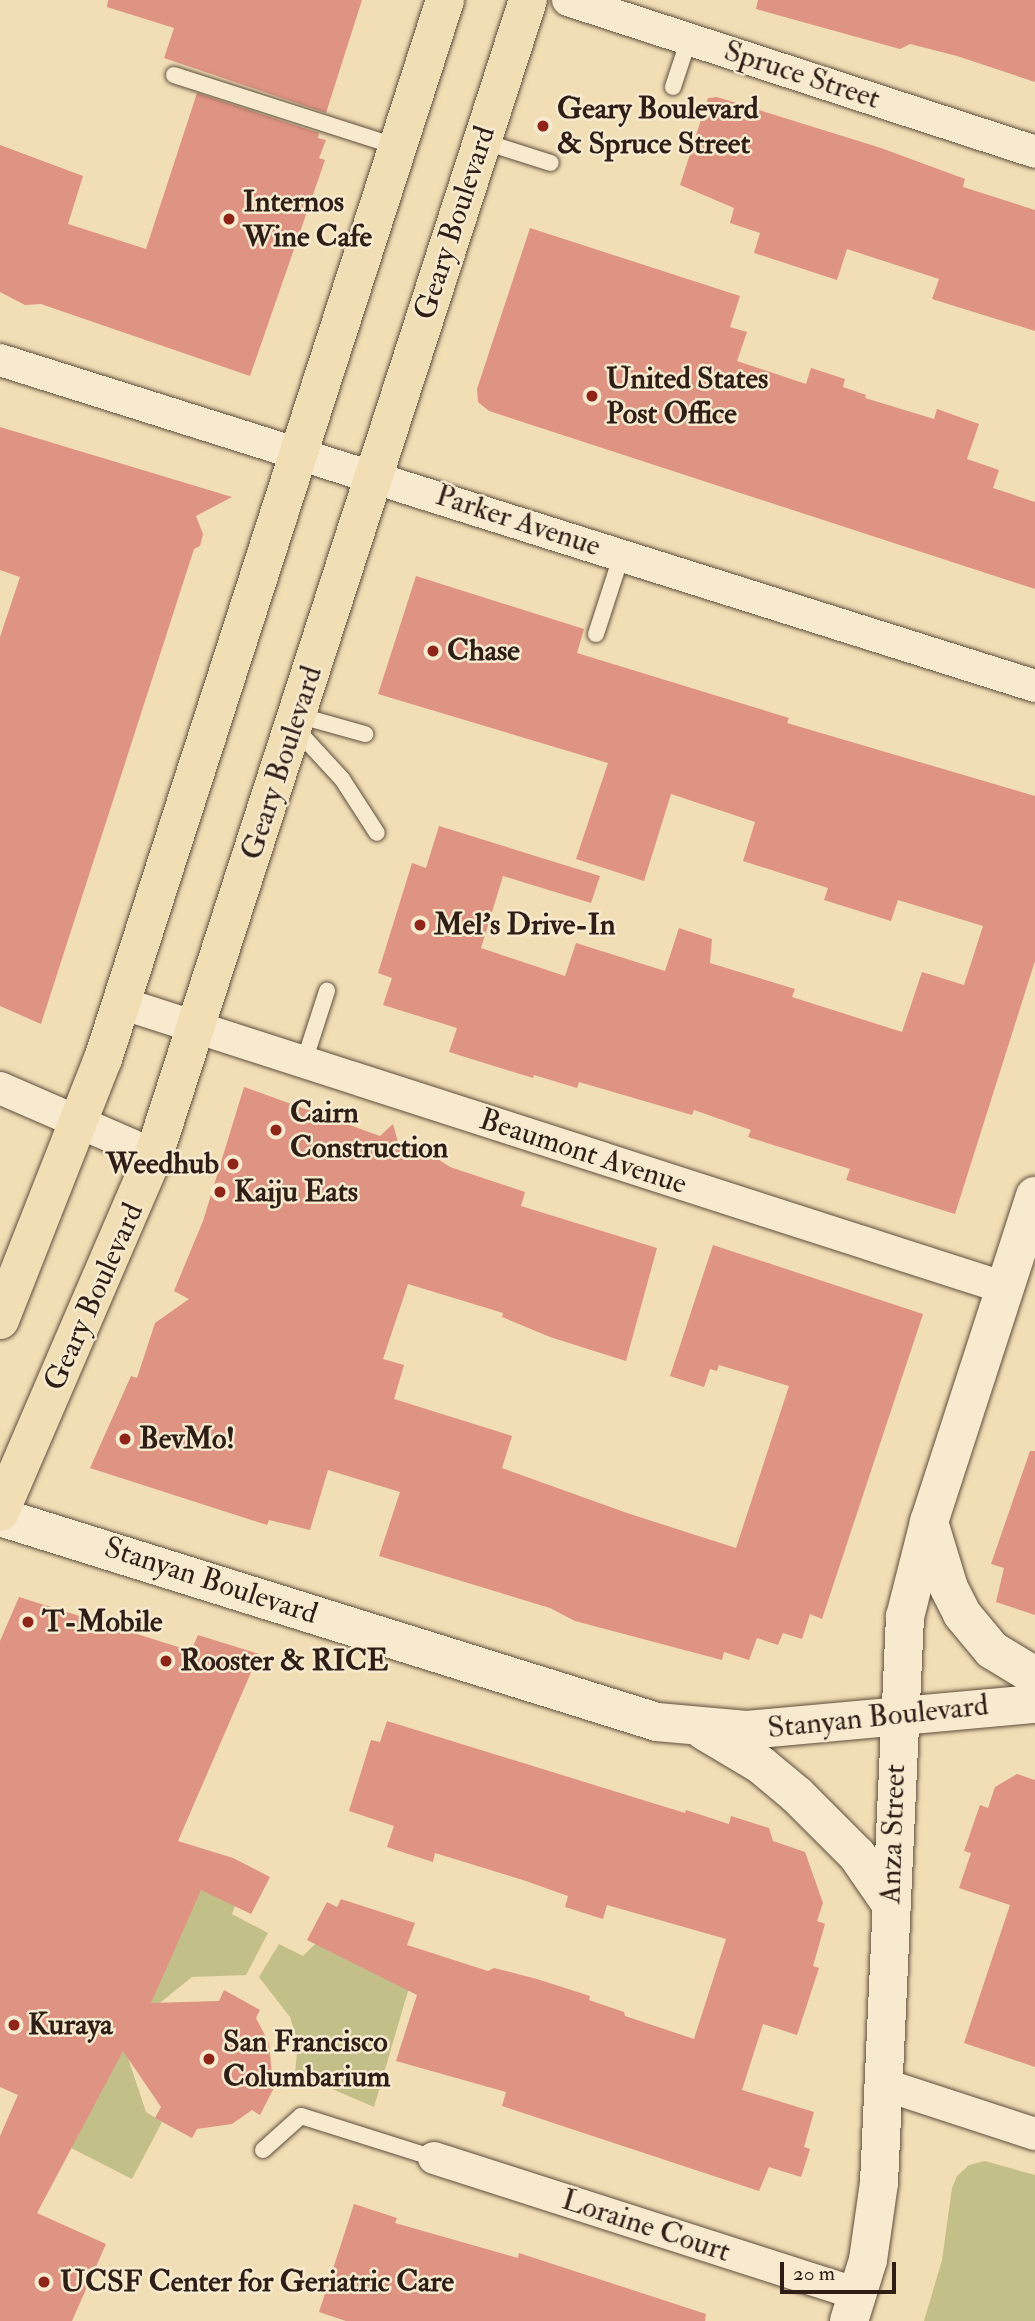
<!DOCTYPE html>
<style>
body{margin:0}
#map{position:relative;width:1035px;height:2321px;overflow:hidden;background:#f2deb5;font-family:"IM FELL Double Pica",serif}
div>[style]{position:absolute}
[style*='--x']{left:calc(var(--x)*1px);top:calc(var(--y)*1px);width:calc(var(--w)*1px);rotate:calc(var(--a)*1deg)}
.green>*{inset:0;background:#c3bf88}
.building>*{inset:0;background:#df9383}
.roads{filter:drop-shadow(0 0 2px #5f4e3e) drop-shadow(0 0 2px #5f4e3e)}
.lane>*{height:16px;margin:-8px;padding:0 8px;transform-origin:8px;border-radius:8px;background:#f7eacf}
.street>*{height:32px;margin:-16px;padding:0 16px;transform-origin:16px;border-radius:16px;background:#f7eacf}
.secondary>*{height:38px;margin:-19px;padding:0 19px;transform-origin:19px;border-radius:19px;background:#f7eacf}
.primary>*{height:38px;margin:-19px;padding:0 19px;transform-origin:19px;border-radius:19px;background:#f2deb5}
.dots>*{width:19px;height:19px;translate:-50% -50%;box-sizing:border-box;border:4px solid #f7eacf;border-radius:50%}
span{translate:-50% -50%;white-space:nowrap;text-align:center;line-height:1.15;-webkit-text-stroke:5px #f7eacf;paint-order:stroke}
.street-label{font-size:30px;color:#2e1e16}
.poi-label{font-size:30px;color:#2e1e16;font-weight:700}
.left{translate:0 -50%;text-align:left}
.right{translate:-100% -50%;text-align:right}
.scale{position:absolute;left:780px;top:2262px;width:116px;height:32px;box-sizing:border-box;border:4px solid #2e1e16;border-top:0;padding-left:9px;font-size:21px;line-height:24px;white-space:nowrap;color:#2e1e16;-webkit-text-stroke:5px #f7eacf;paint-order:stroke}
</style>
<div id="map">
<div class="green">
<i style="clip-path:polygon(157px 1834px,243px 1884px,232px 1914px,268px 1933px,246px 1975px,192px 1977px,134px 2024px,126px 2052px,146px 2112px,162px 2122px,132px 2179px,14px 2119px)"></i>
<i style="clip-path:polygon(324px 1935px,413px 1974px,374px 2107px,295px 2073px,298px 2042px,290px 2017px,259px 1977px,279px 1944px,303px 1956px)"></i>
<i style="clip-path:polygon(985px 2161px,1035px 2175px,1035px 2321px,924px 2321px,942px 2260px,952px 2188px,957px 2176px,969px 2165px)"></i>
</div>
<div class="building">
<i style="clip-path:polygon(108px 0,362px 0,326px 113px,164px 58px,174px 28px,107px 7px)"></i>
<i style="clip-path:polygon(758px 0,1035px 0,1035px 82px,957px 56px,910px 44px,900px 49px,756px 9px)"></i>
<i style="clip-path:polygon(197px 93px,319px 133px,318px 138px,326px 140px,319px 158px,325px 160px,250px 376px,41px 304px,25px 305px,0 292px,0 145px,83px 176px,68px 224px,146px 249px)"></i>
<i style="clip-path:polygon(717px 97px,881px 148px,965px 179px,963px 187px,1035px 210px,1035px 331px,932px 299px,939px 279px,847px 249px,837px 280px,754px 253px,760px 233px,730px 223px,734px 208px,680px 185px,708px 98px)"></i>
<i style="clip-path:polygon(530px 228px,740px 296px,730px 327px,747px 332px,737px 361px,806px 384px,811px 368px,845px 379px,843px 387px,866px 395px,865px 398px,934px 419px,937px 409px,979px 424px,967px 459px,999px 470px,993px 488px,1035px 502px,1035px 589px,489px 411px,478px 402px,477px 389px)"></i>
<i style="clip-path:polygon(0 427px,232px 497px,196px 516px,203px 534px,200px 546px,194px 549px,41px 1024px,0 1006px,0 637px,20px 577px,0 570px)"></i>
<i style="clip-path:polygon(416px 576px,584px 629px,577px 653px,789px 718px,787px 723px,1035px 796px,1035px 961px,955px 1214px,846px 1180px,850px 1169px,748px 1137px,751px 1130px,694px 1110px,692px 1115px,579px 1082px,577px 1088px,534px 1075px,533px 1078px,449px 1052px,457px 1028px,383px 1005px,392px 978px,378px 973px,412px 863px,426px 868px,439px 826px,600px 876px,591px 903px,503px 876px,481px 948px,565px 976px,576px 943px,665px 971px,679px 928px,712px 939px,710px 963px,795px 989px,792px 997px,902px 1032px,922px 972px,964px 985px,983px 926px,898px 900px,891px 921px,824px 900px,828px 888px,743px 861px,755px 822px,671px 794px,644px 881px,576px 859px,608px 763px,378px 694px)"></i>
<i style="clip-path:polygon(244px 1087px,380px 1136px,393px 1124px,398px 1142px,424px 1150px,450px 1167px,525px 1192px,521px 1206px,657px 1248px,626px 1361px,550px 1337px,502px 1317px,503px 1313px,408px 1284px,383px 1359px,404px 1365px,394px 1399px,512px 1436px,502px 1468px,627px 1513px,736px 1548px,789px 1386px,719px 1365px,717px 1371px,710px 1369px,704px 1387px,670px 1376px,713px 1245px,923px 1314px,822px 1619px,810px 1614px,802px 1639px,783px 1633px,778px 1645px,757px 1638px,749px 1660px,724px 1652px,722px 1660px,575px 1621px,550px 1608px,379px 1556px,400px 1492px,328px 1470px,310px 1530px,269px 1520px,267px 1525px,90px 1468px,131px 1376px,137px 1378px,155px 1323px,189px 1299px,174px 1291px,203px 1221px)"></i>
<i style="clip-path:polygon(1030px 1451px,1035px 1451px,1035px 1615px,996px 1602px,1004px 1568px,991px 1564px)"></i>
<i style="clip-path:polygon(19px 1597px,191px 1651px,198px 1635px,259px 1654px,178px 1841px,233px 1858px,270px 1877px,251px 1914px,201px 1890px,151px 2003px,219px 2001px,224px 1990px,260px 2010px,256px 2018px,269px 2043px,272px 2075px,279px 2078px,260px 2115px,252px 2110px,232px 2124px,197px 2129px,192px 2138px,155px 2118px,161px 2107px,123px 2051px,37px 2213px,106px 2244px,72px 2321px,0 2321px,0 2136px,18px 2095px,0 2087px,0 1641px)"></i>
<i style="clip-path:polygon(387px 1721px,685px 1813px,686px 1810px,729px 1824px,731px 1816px,769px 1828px,773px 1841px,805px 1852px,823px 1903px,817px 1921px,825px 1924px,813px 1966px,819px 1968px,797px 2035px,763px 2024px,742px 2090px,814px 2112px,804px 2147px,810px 2149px,801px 2177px,769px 2167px,759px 2191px,502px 2106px,506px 2092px,396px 2061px,417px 1995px,307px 1940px,327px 1902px,337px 1907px,341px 1899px,415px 1923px,407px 1945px,488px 1971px,494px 1968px,537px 1979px,590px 1996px,589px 2000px,624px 2012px,625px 2016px,694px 2039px,726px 1939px,607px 1905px,603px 1919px,565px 1907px,568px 1896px,523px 1880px,435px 1853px,433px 1862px,387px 1847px,394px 1826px,349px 1811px,371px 1740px,380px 1742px)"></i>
<i style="clip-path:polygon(1017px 1774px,1035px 1780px,1035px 2067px,964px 2043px,1010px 1905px,959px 1888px,971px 1853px,964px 1851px,980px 1805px,988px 1808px,995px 1787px)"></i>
<i style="clip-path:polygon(354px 2204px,397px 2218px,395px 2223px,518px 2258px,519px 2253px,706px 2314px,705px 2321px,346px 2321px,319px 2312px)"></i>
</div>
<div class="roads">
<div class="lane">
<i style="--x:174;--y:75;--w:235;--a:17.8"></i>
<i style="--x:673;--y:87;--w:51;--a:-71.6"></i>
<i style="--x:482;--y:141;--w:72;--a:17.7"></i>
<i style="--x:596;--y:634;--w:84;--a:-72"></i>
<i style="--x:297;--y:715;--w:71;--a:15.6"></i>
<i style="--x:295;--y:728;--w:69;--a:47.3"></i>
<i style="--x:342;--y:779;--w:64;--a:57.1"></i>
<i style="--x:304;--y:1062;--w:75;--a:-72.1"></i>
<i style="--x:263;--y:2150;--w:51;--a:-41.8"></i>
<i style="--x:301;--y:2116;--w:139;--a:17.5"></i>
</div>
<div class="street">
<i style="--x:568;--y:0;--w:491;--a:18"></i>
<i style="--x:0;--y:360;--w:1085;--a:17.48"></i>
<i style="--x:121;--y:1003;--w:929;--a:17.87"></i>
<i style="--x:0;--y:1088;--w:168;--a:23.5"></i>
<i style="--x:882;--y:2084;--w:161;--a:18.1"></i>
<i style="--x:434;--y:2158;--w:445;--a:17.8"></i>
</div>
<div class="secondary">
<i style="--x:0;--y:1517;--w:688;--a:17.33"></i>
<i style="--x:657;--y:1722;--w:90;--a:5.1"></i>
<i style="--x:747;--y:1730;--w:289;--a:-5.2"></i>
<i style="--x:929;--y:1522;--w:69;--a:73.1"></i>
<i style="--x:949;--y:1588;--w:29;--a:63"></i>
<i style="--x:962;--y:1614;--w:47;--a:50.2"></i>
<i style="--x:992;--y:1650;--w:50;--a:31.2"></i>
<i style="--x:704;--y:1731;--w:66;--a:30.8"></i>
<i style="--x:761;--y:1765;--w:47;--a:39.8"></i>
<i style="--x:797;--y:1795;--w:85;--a:45"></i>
<i style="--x:857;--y:1855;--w:58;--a:55.5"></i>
<i style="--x:849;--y:2321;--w:64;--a:-72.7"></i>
<i style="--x:868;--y:2260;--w:78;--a:-81.9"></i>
<i style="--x:879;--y:2183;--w:567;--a:-87.37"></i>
<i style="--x:905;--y:1617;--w:98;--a:-75.8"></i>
<i style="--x:929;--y:1522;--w:343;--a:-72"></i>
</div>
<div class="primary">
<i style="--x:0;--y:1320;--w:281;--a:-68.5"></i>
<i style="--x:103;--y:1059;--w:1113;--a:-72.1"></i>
<i style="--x:0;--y:1512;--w:389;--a:-66.7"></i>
<i style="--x:154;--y:1155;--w:1214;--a:-72.06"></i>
</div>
</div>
<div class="dots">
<i style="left:543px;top:126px;background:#8f2418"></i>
<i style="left:229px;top:219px;background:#8f2418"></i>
<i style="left:592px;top:396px;background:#8f2418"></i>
<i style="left:433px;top:651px;background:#8f2418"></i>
<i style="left:420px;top:925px;background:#8f2418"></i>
<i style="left:276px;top:1130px;background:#8f2418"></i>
<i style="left:233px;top:1164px;background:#8f2418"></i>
<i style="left:220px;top:1192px;background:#8f2418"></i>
<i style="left:125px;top:1439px;background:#8f2418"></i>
<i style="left:28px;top:1622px;background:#8f2418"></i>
<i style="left:166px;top:1661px;background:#8f2418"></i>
<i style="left:14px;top:2025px;background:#8f2418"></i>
<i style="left:209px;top:2059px;background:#8f2418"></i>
<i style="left:44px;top:2282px;background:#8f2418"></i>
</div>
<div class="street-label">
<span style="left:802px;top:75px;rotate:18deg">Spruce Street</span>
<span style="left:455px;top:223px;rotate:-72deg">Geary Boulevard</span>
<span style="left:518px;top:521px;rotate:18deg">Parker Avenue</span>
<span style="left:282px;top:763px;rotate:-72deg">Geary Boulevard</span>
<span style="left:583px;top:1152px;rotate:18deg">Beaumont Avenue</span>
<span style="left:94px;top:1297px;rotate:-66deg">Geary Boulevard</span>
<span style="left:211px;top:1581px;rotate:18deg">Stanyan Boulevard</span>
<span style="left:878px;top:1717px;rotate:-6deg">Stanyan Boulevard</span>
<span style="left:893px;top:1834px;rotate:-88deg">Anza Street</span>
<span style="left:646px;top:2226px;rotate:18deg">Loraine Court</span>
</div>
<div class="poi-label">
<span class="left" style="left:557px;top:126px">Geary Boulevard<br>&amp; Spruce Street</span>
<span class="left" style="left:243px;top:219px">Internos<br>Wine Cafe</span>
<span class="left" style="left:606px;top:396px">United States<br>Post Office</span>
<span class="left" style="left:447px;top:651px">Chase</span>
<span class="left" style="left:434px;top:925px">Mel's Drive-In</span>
<span class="left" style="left:290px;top:1130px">Cairn<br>Construction</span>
<span class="right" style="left:219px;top:1164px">Weedhub</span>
<span class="left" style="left:234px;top:1192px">Kaiju Eats</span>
<span class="left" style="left:139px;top:1439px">BevMo!</span>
<span class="left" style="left:42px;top:1622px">T-Mobile</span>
<span class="left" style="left:180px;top:1661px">Rooster &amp; RICE</span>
<span class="left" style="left:28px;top:2025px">Kuraya</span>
<span class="left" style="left:223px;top:2059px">San Francisco<br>Columbarium</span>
<span class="left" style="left:60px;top:2282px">UCSF Center for Geriatric Care</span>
</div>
<div class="scale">20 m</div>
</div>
